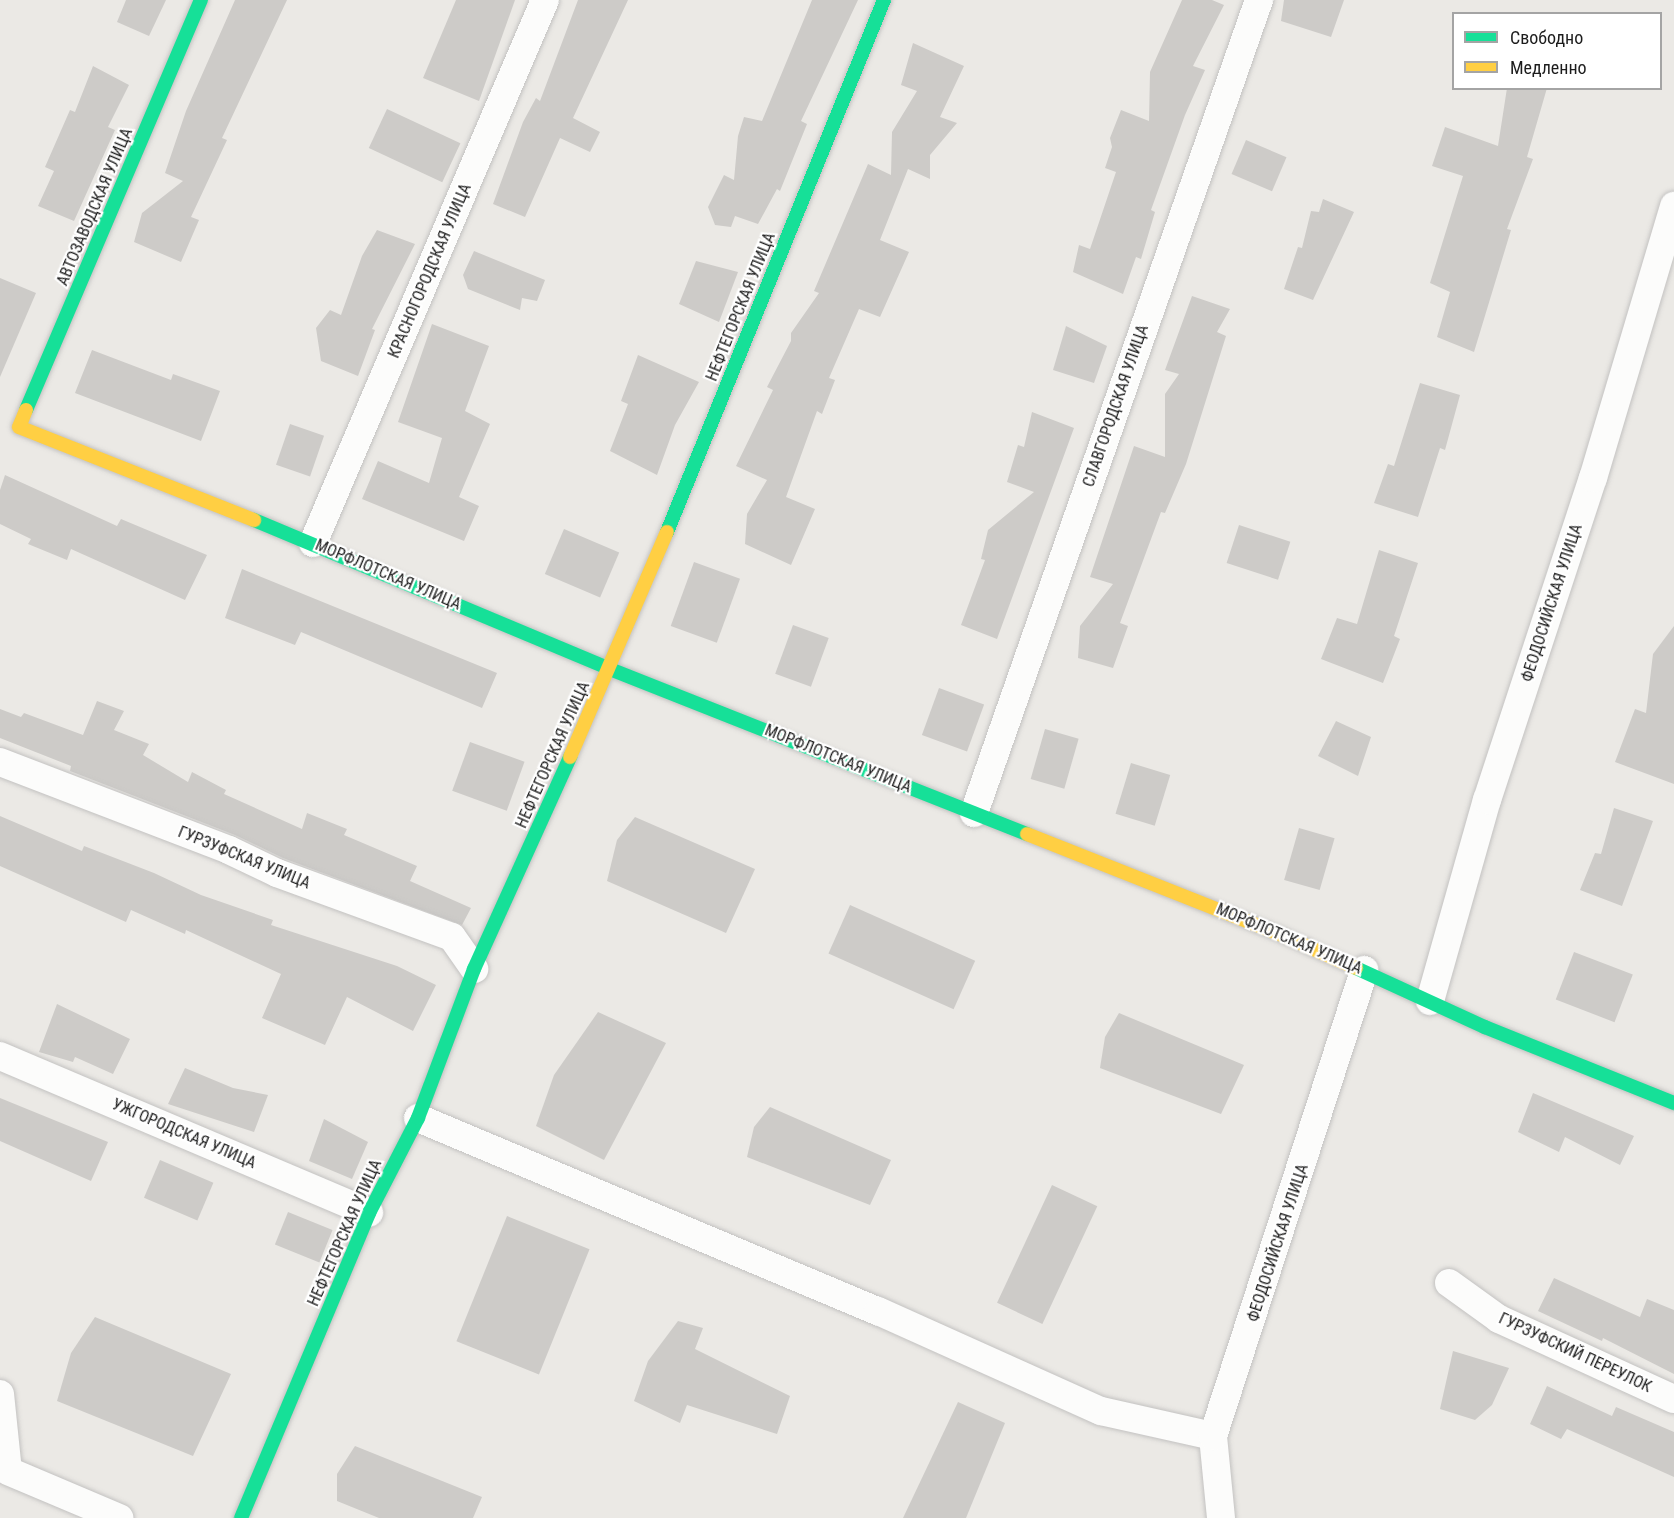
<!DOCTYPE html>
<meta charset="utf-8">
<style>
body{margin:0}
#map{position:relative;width:1674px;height:1518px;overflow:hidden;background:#ebe9e5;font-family:"Roboto Condensed",sans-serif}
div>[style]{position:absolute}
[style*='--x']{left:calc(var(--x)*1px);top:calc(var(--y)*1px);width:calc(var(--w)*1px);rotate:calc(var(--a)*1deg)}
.building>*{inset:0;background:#cdcbc8;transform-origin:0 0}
.roads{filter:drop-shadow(0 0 2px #c3c2c1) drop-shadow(0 0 2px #c3c2c1)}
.street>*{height:28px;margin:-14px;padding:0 14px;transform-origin:14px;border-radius:14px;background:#fcfcfb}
.fast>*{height:14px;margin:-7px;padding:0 7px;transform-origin:7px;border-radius:7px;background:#16e098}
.slow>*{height:14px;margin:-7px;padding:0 7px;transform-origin:7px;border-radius:7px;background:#ffcf43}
span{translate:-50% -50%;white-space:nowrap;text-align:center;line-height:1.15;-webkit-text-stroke:4.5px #fff;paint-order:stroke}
.street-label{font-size:16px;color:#1c1c1c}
.legend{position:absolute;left:1452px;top:12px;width:210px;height:78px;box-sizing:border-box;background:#fff;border:2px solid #a4a4a4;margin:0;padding:8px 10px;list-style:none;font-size:18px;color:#1c1c1c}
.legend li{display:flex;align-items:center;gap:12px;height:30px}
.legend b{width:30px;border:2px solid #a4a4a4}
</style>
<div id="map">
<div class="building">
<i style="clip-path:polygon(126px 0,166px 0,149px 36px,117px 22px)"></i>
<i style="clip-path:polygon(235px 0,287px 0,222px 138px,227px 140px,191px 217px,199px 220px,181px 262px,134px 242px,142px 213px,183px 181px,165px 173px,186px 111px)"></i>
<i style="clip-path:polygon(456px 0,515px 0,479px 101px,423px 78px)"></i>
<i style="clip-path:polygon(578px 0,628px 0,573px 118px,600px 132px,590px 152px,560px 138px,525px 217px,493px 204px,523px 122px,536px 98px,540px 101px)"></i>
<i style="clip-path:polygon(812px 0,858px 0,801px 121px,807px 124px,780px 191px,777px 189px,758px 224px,735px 216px,731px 227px,715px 225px,708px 207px,724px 175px,734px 180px,738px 136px,744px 117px,762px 121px)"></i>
<i style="clip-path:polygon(1182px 0,1212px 0,1224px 5px,1193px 66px,1205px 70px,1185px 115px,1151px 210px,1155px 212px,1141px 259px,1136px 257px,1123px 294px,1073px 272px,1079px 245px,1090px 249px,1116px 172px,1105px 168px,1112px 147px,1110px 138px,1121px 110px,1149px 121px,1150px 72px)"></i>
<i style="clip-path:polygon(1284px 0,1344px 0,1331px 37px,1281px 21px)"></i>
<i style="clip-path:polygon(913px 43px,964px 66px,940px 117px,957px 123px,930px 155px,930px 179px,908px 169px,880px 240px,909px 252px,880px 317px,859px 309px,829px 378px,835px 380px,822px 414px,817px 411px,786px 497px,815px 509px,791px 565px,745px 544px,747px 514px,767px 480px,736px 466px,773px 390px,767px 387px,791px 341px,791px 333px,819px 293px,814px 291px,868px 164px,891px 175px,892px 132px,917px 91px,901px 85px)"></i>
<i style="clip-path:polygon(93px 66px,129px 85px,108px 127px,115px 130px,74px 221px,38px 206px,54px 171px,45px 167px,70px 110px,75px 112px)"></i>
<i style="clip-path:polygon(1507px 88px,1547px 88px,1527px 157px,1533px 159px,1507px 229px,1511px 230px,1474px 352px,1437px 337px,1450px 292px,1430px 283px,1463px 176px,1432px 166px,1445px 127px,1498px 146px)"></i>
<i style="left:387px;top:109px;width:81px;height:43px;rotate:25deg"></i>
<i style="left:1246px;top:140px;width:44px;height:37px;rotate:23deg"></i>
<i style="clip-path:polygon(1323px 199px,1354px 212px,1313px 300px,1284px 289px,1298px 247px,1302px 248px,1311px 211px,1319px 212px)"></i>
<i style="clip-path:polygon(377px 230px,415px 244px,372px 329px,375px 330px,358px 376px,321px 361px,316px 328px,330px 310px,341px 315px,362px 256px)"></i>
<i style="clip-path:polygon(474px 251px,545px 280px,537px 301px,522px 298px,520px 310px,468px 289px,463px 275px)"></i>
<i style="clip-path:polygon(696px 261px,738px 272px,719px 322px,679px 304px)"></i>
<i style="clip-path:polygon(0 278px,36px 293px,0 377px)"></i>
<i style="clip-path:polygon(1192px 296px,1230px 309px,1217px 332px,1226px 336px,1186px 464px,1165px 513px,1161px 512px,1120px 623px,1128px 626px,1113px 668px,1078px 658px,1080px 626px,1113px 584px,1090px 577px,1134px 446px,1165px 457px,1165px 394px,1179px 374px,1165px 370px)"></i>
<i style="clip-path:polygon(432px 324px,489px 346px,465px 411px,490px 424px,459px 497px,479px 506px,464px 541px,362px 499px,378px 461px,429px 483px,442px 438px,398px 422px)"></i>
<i style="clip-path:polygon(1066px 326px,1107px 346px,1094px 383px,1053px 370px)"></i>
<i style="clip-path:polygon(92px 350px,171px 380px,173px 374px,220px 391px,201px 441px,75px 393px)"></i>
<i style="clip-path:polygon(638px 355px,699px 382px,675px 425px,657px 475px,610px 451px,628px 404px,621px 401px)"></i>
<i style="clip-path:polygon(1420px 383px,1460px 395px,1445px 450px,1440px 448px,1418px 517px,1374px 503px,1388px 464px,1394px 466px)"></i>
<i style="clip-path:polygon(1032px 412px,1074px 428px,997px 639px,961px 625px,985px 560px,981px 559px,988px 530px,1034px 492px,1007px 482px,1018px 445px,1024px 447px)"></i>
<i style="left:290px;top:424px;width:36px;height:43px;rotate:19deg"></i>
<i style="clip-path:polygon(5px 475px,117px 526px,121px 519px,207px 555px,185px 600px,71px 549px,67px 560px,28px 544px,31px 539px,0 524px,0 490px)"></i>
<i style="left:1239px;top:525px;width:54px;height:40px;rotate:18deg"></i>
<i style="left:564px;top:529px;width:60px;height:49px;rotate:23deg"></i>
<i style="clip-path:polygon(1379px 550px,1418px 563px,1394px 636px,1400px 639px,1383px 683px,1321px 659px,1337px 618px,1357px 624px)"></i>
<i style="left:694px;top:562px;width:49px;height:68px;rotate:20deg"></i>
<i style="clip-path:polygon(242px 569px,497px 673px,482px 708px,301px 632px,295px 645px,225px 618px)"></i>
<i style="left:793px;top:625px;width:38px;height:52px;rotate:20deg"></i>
<i style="clip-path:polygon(1674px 626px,1674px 784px,1615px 762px,1635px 709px,1646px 713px,1653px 654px)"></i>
<i style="left:939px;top:688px;width:48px;height:50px;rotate:20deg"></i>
<i style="clip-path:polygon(97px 701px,124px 711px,114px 730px,149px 744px,143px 755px,188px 782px,192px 772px,226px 790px,224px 794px,302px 829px,307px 813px,347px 829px,344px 835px,417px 866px,410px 881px,471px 908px,462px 925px,283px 858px,235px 835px,70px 771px,71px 766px,0 738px,0 709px,21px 717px,24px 713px,83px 735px)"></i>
<i style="clip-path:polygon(1336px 721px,1371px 737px,1358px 776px,1318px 756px)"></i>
<i style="left:1045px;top:729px;width:35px;height:52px;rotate:16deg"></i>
<i style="left:470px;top:742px;width:58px;height:52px;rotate:20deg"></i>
<i style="left:1131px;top:763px;width:41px;height:53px;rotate:17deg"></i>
<i style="clip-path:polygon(1614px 808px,1653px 821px,1622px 906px,1580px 890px,1595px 853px,1601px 854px)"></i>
<i style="clip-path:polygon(0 816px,82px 851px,84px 846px,154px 873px,201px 895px,273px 920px,271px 925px,397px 966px,436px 985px,413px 1031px,347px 997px,325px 1045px,262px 1018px,281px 974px,186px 930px,185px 934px,131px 910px,126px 922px,0 866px)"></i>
<i style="clip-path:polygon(635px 817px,755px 869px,726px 933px,607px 881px,617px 840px)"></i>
<i style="left:1299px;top:828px;width:37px;height:54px;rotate:16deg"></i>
<i style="left:850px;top:905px;width:137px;height:53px;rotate:24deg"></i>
<i style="left:1574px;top:952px;width:63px;height:51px;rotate:21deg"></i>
<i style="clip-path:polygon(57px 1004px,130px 1039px,113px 1074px,75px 1057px,73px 1062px,39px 1052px)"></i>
<i style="clip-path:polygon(598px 1012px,666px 1043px,604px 1160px,536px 1126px,554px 1075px)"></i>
<i style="clip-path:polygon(1119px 1013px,1244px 1065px,1221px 1114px,1100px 1068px,1105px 1037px)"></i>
<i style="clip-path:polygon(185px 1068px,233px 1088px,268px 1095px,254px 1132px,168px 1104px)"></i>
<i style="clip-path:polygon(1533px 1093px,1634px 1136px,1620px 1165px,1565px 1137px,1559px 1152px,1518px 1132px)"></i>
<i style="clip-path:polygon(0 1098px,108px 1142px,91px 1181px,0 1141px)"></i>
<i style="clip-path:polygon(770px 1107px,891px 1160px,870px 1205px,747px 1157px,754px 1127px)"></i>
<i style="clip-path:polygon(324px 1119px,368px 1142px,352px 1179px,309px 1161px)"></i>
<i style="left:160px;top:1160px;width:58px;height:41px;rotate:23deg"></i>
<i style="left:1052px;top:1185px;width:50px;height:130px;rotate:25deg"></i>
<i style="left:288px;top:1212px;width:48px;height:35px;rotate:22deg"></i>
<i style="left:507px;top:1216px;width:89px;height:135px;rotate:22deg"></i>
<i style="clip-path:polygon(1554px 1278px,1640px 1317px,1647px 1299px,1674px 1310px,1674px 1374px,1603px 1338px,1602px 1341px,1538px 1311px)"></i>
<i style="clip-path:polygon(95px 1317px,231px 1374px,193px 1456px,57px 1401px,71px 1353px)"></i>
<i style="clip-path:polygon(678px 1321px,703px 1328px,695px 1349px,790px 1396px,777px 1434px,687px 1405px,680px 1423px,634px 1401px,648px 1361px)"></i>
<i style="clip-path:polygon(1453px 1351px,1509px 1368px,1492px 1405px,1475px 1420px,1440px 1409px)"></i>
<i style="clip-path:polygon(1547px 1386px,1612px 1416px,1616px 1407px,1674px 1432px,1674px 1477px,1567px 1429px,1561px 1439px,1530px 1424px)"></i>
<i style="clip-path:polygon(958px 1402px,1005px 1423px,966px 1518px,903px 1518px)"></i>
<i style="clip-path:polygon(355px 1446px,482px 1497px,473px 1518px,379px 1518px,337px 1501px,337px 1474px)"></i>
</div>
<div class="roads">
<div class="street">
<i style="--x:313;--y:543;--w:590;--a:-66.87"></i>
<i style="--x:0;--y:762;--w:245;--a:21"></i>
<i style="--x:229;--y:850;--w:53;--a:25.6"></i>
<i style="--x:277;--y:873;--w:186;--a:20.1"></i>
<i style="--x:452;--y:937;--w:39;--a:55"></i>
<i style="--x:974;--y:813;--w:862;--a:-70.68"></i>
<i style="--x:1430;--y:1001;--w:209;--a:-74.2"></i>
<i style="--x:1487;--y:800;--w:339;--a:-71.8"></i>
<i style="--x:1593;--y:478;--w:284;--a:-73.4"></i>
<i style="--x:0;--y:1056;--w:401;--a:23"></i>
<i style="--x:418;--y:1118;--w:499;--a:22.8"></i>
<i style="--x:878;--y:1311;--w:244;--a:24.2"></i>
<i style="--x:1101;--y:1411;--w:115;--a:12.6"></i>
<i style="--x:1449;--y:1283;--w:62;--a:35.8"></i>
<i style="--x:1499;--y:1319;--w:192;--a:24.6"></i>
<i style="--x:0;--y:1394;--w:77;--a:84.1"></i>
<i style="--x:8;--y:1471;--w:121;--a:22.9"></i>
<i style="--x:1221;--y:1518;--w:82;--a:-95.6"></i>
<i style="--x:1213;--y:1436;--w:490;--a:-72"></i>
</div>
<div class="fast">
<i style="--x:26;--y:410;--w:446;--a:-66.9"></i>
<i style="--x:254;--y:520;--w:386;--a:22.7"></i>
<i style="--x:610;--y:669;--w:448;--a:21.6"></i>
<i style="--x:667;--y:532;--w:575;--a:-67.81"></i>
<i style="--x:1356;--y:968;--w:142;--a:24.6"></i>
<i style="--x:1485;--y:1027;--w:204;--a:21.9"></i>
<i style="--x:241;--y:1518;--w:331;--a:-67.2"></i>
<i style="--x:369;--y:1213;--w:107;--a:-62.7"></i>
<i style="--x:418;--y:1118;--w:159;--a:-69.4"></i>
<i style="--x:474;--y:969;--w:233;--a:-65.6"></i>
</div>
<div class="slow">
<i style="--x:26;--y:410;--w:18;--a:112"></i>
<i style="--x:19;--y:427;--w:253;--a:21.6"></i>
<i style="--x:570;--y:757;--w:245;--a:-66.7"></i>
<i style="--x:1027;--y:834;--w:274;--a:21.6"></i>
<i style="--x:1282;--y:935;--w:81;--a:24"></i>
</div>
</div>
<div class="street-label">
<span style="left:95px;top:207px;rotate:-67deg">АВТОЗАВОДСКАЯ УЛИЦА</span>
<span style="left:430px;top:271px;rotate:-67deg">КРАСНОГОРОДСКАЯ УЛИЦА</span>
<span style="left:741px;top:307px;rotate:-68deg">НЕФТЕГОРСКАЯ УЛИЦА</span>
<span style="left:1116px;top:406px;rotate:-71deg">СЛАВГОРОДСКАЯ УЛИЦА</span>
<span style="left:388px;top:575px;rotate:23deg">МОРФЛОТСКАЯ УЛИЦА</span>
<span style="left:1552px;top:603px;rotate:-72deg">ФЕОДОСИЙСКАЯ УЛИЦА</span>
<span style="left:553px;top:755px;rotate:-66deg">НЕФТЕГОРСКАЯ УЛИЦА</span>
<span style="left:838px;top:759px;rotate:22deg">МОРФЛОТСКАЯ УЛИЦА</span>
<span style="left:244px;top:858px;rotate:22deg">ГУРЗУФСКАЯ УЛИЦА</span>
<span style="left:1289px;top:939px;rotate:23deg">МОРФЛОТСКАЯ УЛИЦА</span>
<span style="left:184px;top:1134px;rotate:23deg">УЖГОРОДСКАЯ УЛИЦА</span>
<span style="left:345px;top:1233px;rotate:-66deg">НЕФТЕГОРСКАЯ УЛИЦА</span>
<span style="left:1278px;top:1243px;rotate:-72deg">ФЕОДОСИЙСКАЯ УЛИЦА</span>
<span style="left:1575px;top:1353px;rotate:25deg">ГУРЗУФСКИЙ ПЕРЕУЛОК</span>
</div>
<ul class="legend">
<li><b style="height:8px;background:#16e098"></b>Свободно</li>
<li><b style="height:8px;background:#ffcf43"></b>Медленно</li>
</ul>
</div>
